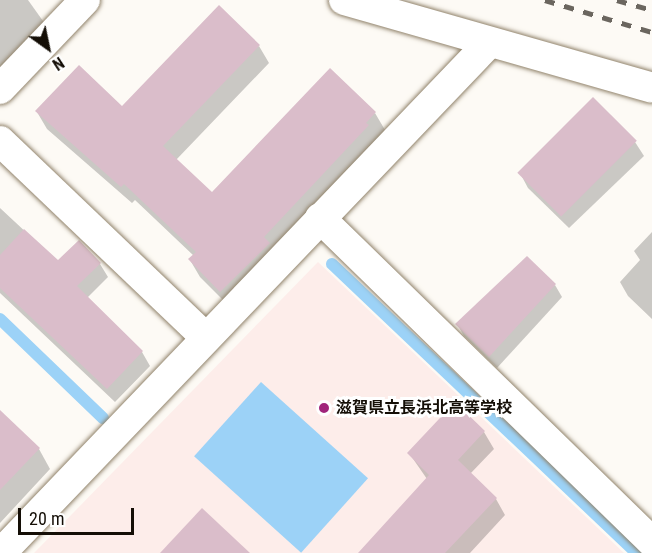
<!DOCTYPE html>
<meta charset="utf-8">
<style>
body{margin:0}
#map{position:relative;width:652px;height:553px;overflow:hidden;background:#fdfaf5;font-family:"Roboto Condensed","Noto Sans JP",sans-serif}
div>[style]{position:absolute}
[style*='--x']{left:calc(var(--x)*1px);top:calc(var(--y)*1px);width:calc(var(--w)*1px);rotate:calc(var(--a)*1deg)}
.education>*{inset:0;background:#fdedea}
.water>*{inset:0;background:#9cd2f7;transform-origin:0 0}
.shadow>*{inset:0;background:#0003}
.stream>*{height:12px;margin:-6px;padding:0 6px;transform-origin:6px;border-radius:6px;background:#9cd2f7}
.building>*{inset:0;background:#dabdca;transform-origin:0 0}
.roads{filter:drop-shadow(0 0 2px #91836b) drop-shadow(0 0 2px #91836b)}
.street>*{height:30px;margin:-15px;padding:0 15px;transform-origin:15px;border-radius:15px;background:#fff}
.rail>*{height:4.5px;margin-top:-2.25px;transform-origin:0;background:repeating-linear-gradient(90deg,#6b665f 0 10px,transparent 0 20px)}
.dots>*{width:16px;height:16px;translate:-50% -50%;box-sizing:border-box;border:3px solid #fff;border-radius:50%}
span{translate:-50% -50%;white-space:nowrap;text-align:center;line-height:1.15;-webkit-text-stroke:6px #fff;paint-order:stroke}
.poi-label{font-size:16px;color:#140e06;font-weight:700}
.left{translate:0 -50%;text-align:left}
.north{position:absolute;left:18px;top:18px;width:60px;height:60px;-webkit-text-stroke:4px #fff;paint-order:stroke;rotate:147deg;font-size:16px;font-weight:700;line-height:24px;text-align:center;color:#140e06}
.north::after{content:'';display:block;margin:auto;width:21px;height:27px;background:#140e06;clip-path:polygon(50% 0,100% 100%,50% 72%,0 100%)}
.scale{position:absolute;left:18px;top:508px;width:116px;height:27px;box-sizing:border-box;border:3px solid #140e06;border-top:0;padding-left:8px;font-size:18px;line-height:21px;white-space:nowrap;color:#140e06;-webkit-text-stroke:4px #fff;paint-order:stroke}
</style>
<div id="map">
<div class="education">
<i style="clip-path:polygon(318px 262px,624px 553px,34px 553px)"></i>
</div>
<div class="water">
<i style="left:261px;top:382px;width:144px;height:100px;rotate:42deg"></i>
</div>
<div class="shadow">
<i style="clip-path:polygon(0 0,28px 0,48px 28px,0 77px)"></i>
<i style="clip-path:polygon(259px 46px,269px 63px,176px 160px,212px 194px,375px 113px,385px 130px,231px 308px,200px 277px,190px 260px,194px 256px,135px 200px,132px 203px,47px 129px,37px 112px,122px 108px)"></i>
<i style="clip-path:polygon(635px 142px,644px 156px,569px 228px,528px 188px,520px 173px)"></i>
<i style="clip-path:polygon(0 208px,58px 262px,100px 264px,108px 277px,87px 298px,142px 352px,150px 366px,115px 402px,0 293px)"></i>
<i style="clip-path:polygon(652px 232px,652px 319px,628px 296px,620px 282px,640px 260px,634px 251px)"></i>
<i style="clip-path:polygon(555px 285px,562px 297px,497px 368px,464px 336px,457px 324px)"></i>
<i style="clip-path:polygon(455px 404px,484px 432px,494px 449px,470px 474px,496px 499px,505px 515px,470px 553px,360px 553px,427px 479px,409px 453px)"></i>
<i style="clip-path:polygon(0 412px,39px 449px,50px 469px,0 523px)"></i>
</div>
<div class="stream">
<i style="--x:332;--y:264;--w:420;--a:43.5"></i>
<i style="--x:0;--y:319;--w:143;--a:43.9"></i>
</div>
<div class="building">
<i style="clip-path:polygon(219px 5px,260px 45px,163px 146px,212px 192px,330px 68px,376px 112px,366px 123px,369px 125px,264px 237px,270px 243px,220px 292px,188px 259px,196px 252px,124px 184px,121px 187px,35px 111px,79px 65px,122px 106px)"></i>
<i style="left:593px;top:97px;width:62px;height:107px;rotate:45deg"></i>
<i style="clip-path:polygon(24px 229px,58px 260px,79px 240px,101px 263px,77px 286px,143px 351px,107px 389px,0 288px,0 255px)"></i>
<i style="clip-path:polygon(527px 256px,556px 284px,489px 357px,455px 324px)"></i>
<i style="clip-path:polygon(455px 402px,485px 431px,458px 460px,497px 498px,445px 553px,358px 553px,429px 475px,407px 453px)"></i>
<i style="clip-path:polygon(0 410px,40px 448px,0 490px)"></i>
<i style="clip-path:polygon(202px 508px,250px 553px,160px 553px)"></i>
</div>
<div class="roads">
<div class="street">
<i style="--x:344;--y:0;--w:320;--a:15.9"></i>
<i style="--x:0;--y:89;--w:123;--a:-46.3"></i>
<i style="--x:0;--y:141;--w:285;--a:43.7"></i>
<i style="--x:320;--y:218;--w:464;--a:44.3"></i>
<i style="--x:1;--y:553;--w:707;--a:-46.26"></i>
</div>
</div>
<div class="rail">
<i style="--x:545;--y:0;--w:112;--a:16.7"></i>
<i style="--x:617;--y:0;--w:36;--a:16"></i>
</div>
<div class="dots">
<i style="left:324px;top:408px;background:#a0257b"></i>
</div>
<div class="poi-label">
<span class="left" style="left:336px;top:408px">滋賀県立長浜北高等学校</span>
</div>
<div class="north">N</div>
<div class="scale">20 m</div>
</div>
